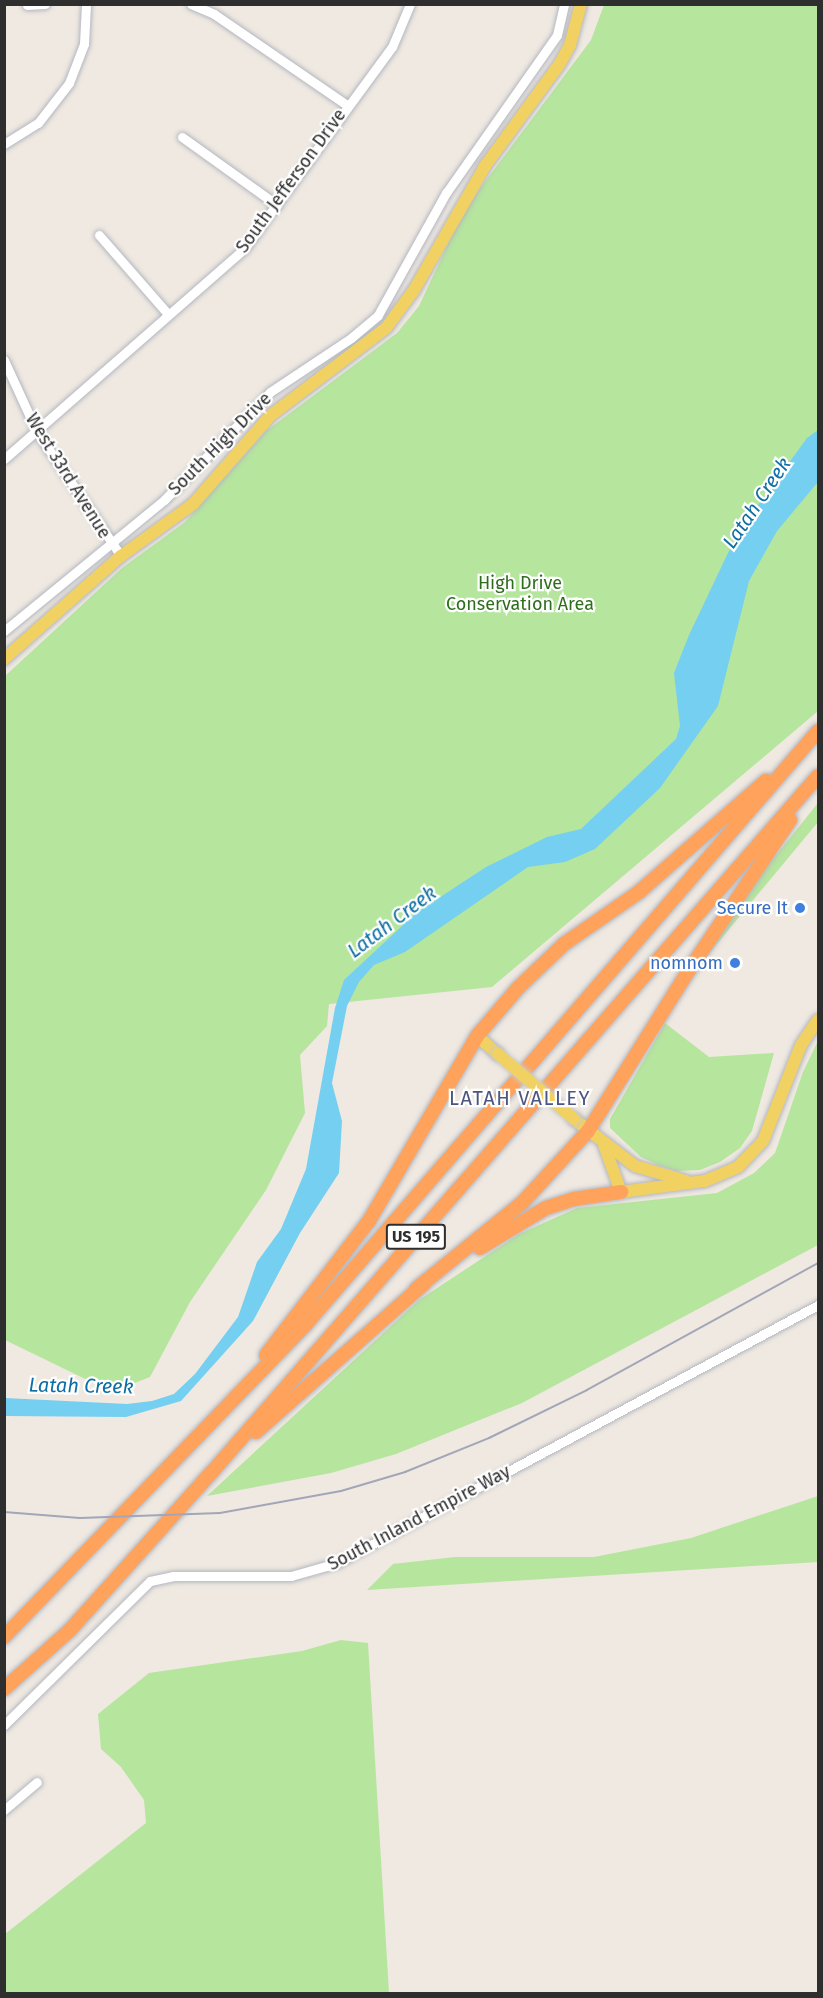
<!DOCTYPE html>
<style>
body{margin:0}
#map{position:relative;width:823px;height:1998px;overflow:hidden;background:#efe9e1;font-family:"Fira Sans",sans-serif}
div>[style]{position:absolute}
[style*='--x']{left:calc(var(--x)*1px);top:calc(var(--y)*1px);width:calc(var(--w)*1px);rotate:calc(var(--a)*1deg)}
.green>*{inset:0;background:#b6e59e}
.water>*{inset:0;background:#75cff0}
.roads{filter:drop-shadow(0 0 2px #b4b7c1) drop-shadow(0 0 2px #b4b7c1)}
.minor>*{height:9px;margin:-4.5px;padding:0 4.5px;transform-origin:4.5px;border-radius:4.5px;background:#fff}
.major>*{height:12px;margin:-6px;padding:0 6px;transform-origin:6px;border-radius:6px;background:#f2d163}
.highway>*{height:14px;margin:-7px;padding:0 7px;transform-origin:7px;border-radius:7px;background:#ffa35c}
.rail>*{height:2px;margin:-1px;padding:0 1px;transform-origin:1px;border-radius:1px;background:#a3a6b8}
.bridges{filter:drop-shadow(0 0 2px #c9c9c9) drop-shadow(0 0 2px #c9c9c9)}
.major-bridge>*{height:12px;margin:-6px;padding:0 6px;transform-origin:6px;border-radius:6px;background:#f2d163}
.dots>*{width:16px;height:16px;translate:-50% -50%;box-sizing:border-box;border:3px solid #fff;border-radius:50%}
span{translate:-50% -50%;white-space:nowrap;text-align:center;line-height:1.15;-webkit-text-stroke:4.5px #fff;paint-order:stroke}
.shield-label span{padding:2px 4px;background:#fff;border:2px solid;border-radius:4px;-webkit-text-stroke-width:0}
.shield-label{font-size:16px;color:#2e2e2e;font-weight:700}
.street-label{font-size:18px;color:#2e2e2e}
.park-label{font-size:18px;color:#2c6e1b}
.shop-label{font-size:18px;color:#366cbe}
.right{translate:-100% -50%;text-align:right}
.water-label{font-size:20px;color:#0d6fa3;font-style:italic}
.neighbourhood-label{font-size:20px;color:#4d5680;letter-spacing:1.5px}
.frame{position:absolute;inset:0;border:6px solid #2e2e2e;pointer-events:none}
</style>
<div id="map">
<div class="green">
<i style="clip-path:polygon(604px 5px,818px 5px,818px 711px,492px 987px,329px 1004px,327px 1026px,300px 1055px,305px 1113px,266px 1190px,190px 1302px,150px 1377px,112px 1392px,5px 1340px,5px 676px,122px 568px,185px 522px,266px 431px,397px 333px,419px 306px,456px 227px,481px 187px,591px 40px)"></i>
<i style="clip-path:polygon(818px 803px,818px 822px,701px 963px,749px 889px)"></i>
<i style="clip-path:polygon(665px 1023px,709px 1057px,774px 1053px,752px 1131px,740px 1148px,720px 1162px,700px 1170px,677px 1171px,658px 1165px,641px 1157px,610px 1128px,610px 1119px)"></i>
<i style="clip-path:polygon(818px 1041px,818px 1245px,522px 1403px,396px 1454px,331px 1473px,207px 1496px,419px 1300px,519px 1234px,577px 1208px,717px 1193px,754px 1173px,775px 1153px,803px 1072px)"></i>
<i style="clip-path:polygon(818px 1496px,818px 1562px,367px 1590px,393px 1564px,455px 1557px,594px 1557px,691px 1538px)"></i>
<i style="clip-path:polygon(341px 1640px,368px 1643px,389px 1993px,5px 1993px,5px 1934px,146px 1823px,144px 1800px,121px 1767px,101px 1749px,98px 1714px,149px 1673px,302px 1651px)"></i>
</div>
<div class="water">
<i style="clip-path:polygon(818px 430px,818px 482px,777px 531px,749px 581px,718px 706px,660px 788px,595px 849px,565px 862px,528px 867px,405px 952px,374px 965px,359px 982px,347px 1006px,332px 1083px,342px 1121px,339px 1173px,300px 1233px,253px 1321px,181px 1401px,126px 1417px,5px 1416px,5px 1398px,127px 1404px,152px 1401px,174px 1394px,195px 1374px,238px 1317px,257px 1262px,281px 1229px,306px 1169px,335px 1008px,344px 980px,416px 913px,486px 867px,547px 837px,581px 829px,676px 739px,680px 726px,674px 673px,689px 635px,737px 534px,807px 438px)"></i>
</div>
<div class="roads">
<div class="minor">
<i style="--x:191;--y:4;--w:25;--a:23"></i>
<i style="--x:214;--y:14;--w:161;--a:34.4"></i>
<i style="--x:27;--y:5;--w:18;--a:-3"></i>
<i style="--x:182;--y:137;--w:117;--a:35.6"></i>
<i style="--x:4;--y:144;--w:40;--a:-32"></i>
<i style="--x:38;--y:123;--w:51;--a:-52.2"></i>
<i style="--x:69;--y:83;--w:42;--a:-69"></i>
<i style="--x:84;--y:44;--w:40;--a:-87.1"></i>
<i style="--x:99;--y:235;--w:105;--a:48.9"></i>
<i style="--x:4;--y:360;--w:79;--a:65.4"></i>
<i style="--x:37;--y:432;--w:150;--a:55.9"></i>
<i style="--x:4;--y:459;--w:319;--a:-41.2"></i>
<i style="--x:244;--y:249;--w:250;--a:-53.8"></i>
<i style="--x:392;--y:47;--w:47;--a:-67.3"></i>
<i style="--x:4;--y:631;--w:207;--a:-39.3"></i>
<i style="--x:164;--y:500;--w:151;--a:-45.5"></i>
<i style="--x:270;--y:392;--w:97;--a:-33.7"></i>
<i style="--x:351;--y:338;--w:35;--a:-40"></i>
<i style="--x:378;--y:315;--w:140;--a:-60.9"></i>
<i style="--x:446;--y:193;--w:193;--a:-54.9"></i>
<i style="--x:557;--y:35;--w:32;--a:-77"></i>
<i style="--x:4;--y:1725;--w:205;--a:-44.6"></i>
<i style="--x:150;--y:1581;--w:24;--a:-12"></i>
<i style="--x:173;--y:1576;--w:118;--a:0"></i>
<i style="--x:291;--y:1576;--w:48;--a:-15.8"></i>
<i style="--x:337;--y:1563;--w:546;--a:-28.21"></i>
<i style="--x:4;--y:1810;--w:43;--a:-40.3"></i>
</div>
<div class="major">
<i style="--x:4;--y:659;--w:156;--a:-41.4"></i>
<i style="--x:121;--y:556;--w:89;--a:-35.8"></i>
<i style="--x:193;--y:504;--w:117;--a:-48.8"></i>
<i style="--x:270;--y:416;--w:146;--a:-37.2"></i>
<i style="--x:386;--y:328;--w:47;--a:-53.6"></i>
<i style="--x:414;--y:290;--w:143;--a:-60.2"></i>
<i style="--x:485;--y:166;--w:125;--a:-53.8"></i>
<i style="--x:559;--y:65;--w:23;--a:-61"></i>
<i style="--x:570;--y:45;--w:42;--a:-75"></i>
<i style="--x:477;--y:1036;--w:28;--a:41"></i>
<i style="--x:574;--y:1119;--w:77;--a:37.6"></i>
<i style="--x:635;--y:1166;--w:53;--a:16.4"></i>
<i style="--x:604;--y:1145;--w:50;--a:70.1"></i>
<i style="--x:621;--y:1192;--w:85;--a:-7.5"></i>
<i style="--x:705;--y:1181;--w:36;--a:-23"></i>
<i style="--x:738;--y:1167;--w:36;--a:-46"></i>
<i style="--x:763;--y:1141;--w:103;--a:-68.4"></i>
<i style="--x:801;--y:1045;--w:30;--a:-56"></i>
</div>
<div class="highway">
<i style="--x:480;--y:1248;--w:77;--a:-31.2"></i>
<i style="--x:546;--y:1208;--w:29;--a:-18"></i>
<i style="--x:574;--y:1199;--w:48;--a:-8.5"></i>
<i style="--x:416;--y:1289;--w:138;--a:-39.1"></i>
<i style="--x:523;--y:1202;--w:96;--a:-47.5"></i>
<i style="--x:588;--y:1131;--w:190;--a:-57.9"></i>
<i style="--x:689;--y:970;--w:181;--a:-56"></i>
<i style="--x:266;--y:1355;--w:169;--a:-52.5"></i>
<i style="--x:369;--y:1221;--w:214;--a:-59.7"></i>
<i style="--x:477;--y:1036;--w:63;--a:-49.5"></i>
<i style="--x:518;--y:988;--w:64;--a:-43.7"></i>
<i style="--x:564;--y:944;--w:91;--a:-34.7"></i>
<i style="--x:639;--y:892;--w:169;--a:-41.2"></i>
<i style="--x:256;--y:1432;--w:224;--a:-41.4"></i>
<i style="--x:4;--y:1637;--w:436;--a:-46"></i>
<i style="--x:307;--y:1323;--w:782;--a:-49.2"></i>
<i style="--x:4;--y:1689;--w:89;--a:-41.8"></i>
<i style="--x:70;--y:1630;--w:212;--a:-48.1"></i>
<i style="--x:212;--y:1472;--w:923;--a:-48.95"></i>
</div>
</div>
<div class="rail">
<i style="--x:4;--y:1512;--w:76;--a:4.5"></i>
<i style="--x:80;--y:1518;--w:140;--a:-2"></i>
<i style="--x:220;--y:1513;--w:123;--a:-10.3"></i>
<i style="--x:341;--y:1491;--w:67;--a:-16.5"></i>
<i style="--x:405;--y:1472;--w:91;--a:-22"></i>
<i style="--x:489;--y:1438;--w:109;--a:-26.1"></i>
<i style="--x:587;--y:1390;--w:264;--a:-28.8"></i>
</div>
<div class="bridges">
<div class="major-bridge">
<i style="--x:498;--y:1054;--w:100;--a:40.5"></i>
</div>
</div>
<div class="dots">
<i style="left:800px;top:908px;background:#3f7fe0"></i>
<i style="left:735px;top:963px;background:#3f7fe0"></i>
</div>
<div class="shield-label">
<span style="left:416px;top:1237px">US 195</span>
</div>
<div class="street-label">
<span style="left:291px;top:181px;rotate:-54deg">South Jefferson Drive</span>
<span style="left:220px;top:444px;rotate:-45deg">South High Drive</span>
<span style="left:68px;top:476px;rotate:58deg">West 33rd Avenue</span>
<span style="left:419px;top:1518px;rotate:-28deg">South Inland Empire Way</span>
</div>
<div class="park-label">
<span style="left:520px;top:594px">High Drive<br>Conservation Area</span>
</div>
<div class="shop-label">
<span class="right" style="left:788px;top:908px">Secure It</span>
<span class="right" style="left:723px;top:963px">nomnom</span>
</div>
<div class="water-label">
<span style="left:757px;top:503px;rotate:-56deg">Latah Creek</span>
<span style="left:392px;top:922px;rotate:-37deg">Latah Creek</span>
<span style="left:81px;top:1386px;rotate:1deg">Latah Creek</span>
</div>
<div class="neighbourhood-label">
<span style="left:520px;top:1098px">LATAH VALLEY</span>
</div>
<div class="frame"></div>
</div>
